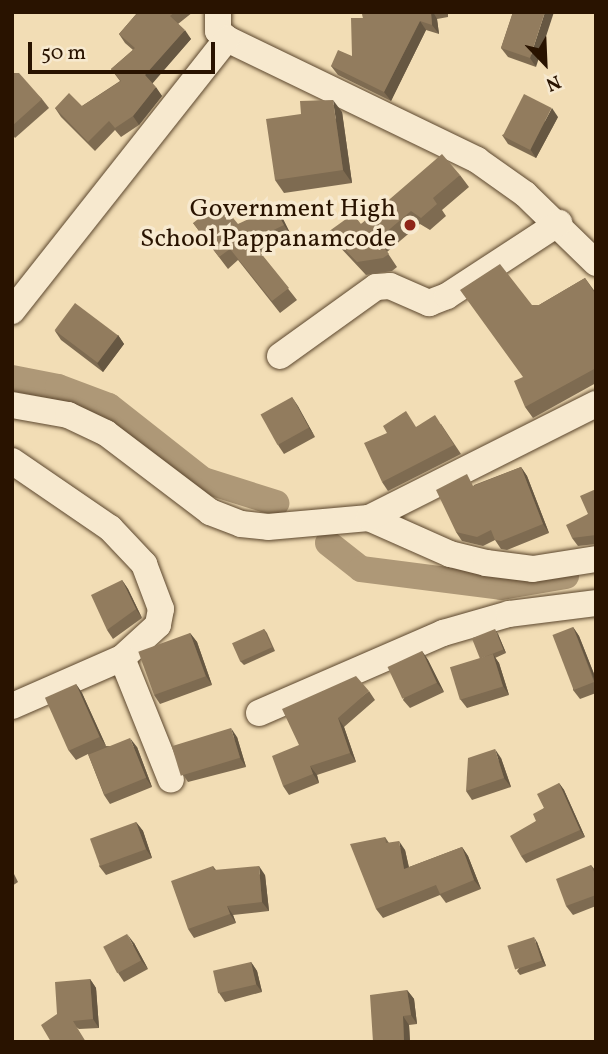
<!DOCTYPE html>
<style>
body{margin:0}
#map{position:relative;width:608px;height:1054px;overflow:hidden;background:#f2ddb5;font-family:Vollkorn,serif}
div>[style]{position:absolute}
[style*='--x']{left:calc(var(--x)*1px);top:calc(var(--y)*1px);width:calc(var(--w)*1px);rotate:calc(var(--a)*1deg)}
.canal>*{height:26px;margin:-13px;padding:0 13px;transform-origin:13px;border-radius:13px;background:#ae9877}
.roads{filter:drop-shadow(0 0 2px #5b462d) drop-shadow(0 0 2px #5b462d)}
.minor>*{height:26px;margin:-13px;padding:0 13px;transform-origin:13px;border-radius:13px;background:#f7e9cf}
.wall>*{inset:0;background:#7e6b51}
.shaded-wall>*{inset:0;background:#665742}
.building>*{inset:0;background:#927c5e;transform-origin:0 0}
.dots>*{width:19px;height:19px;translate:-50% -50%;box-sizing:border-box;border:4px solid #f7e9cf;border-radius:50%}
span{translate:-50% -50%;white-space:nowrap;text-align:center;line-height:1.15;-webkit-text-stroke:7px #f7e9cf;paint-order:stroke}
.poi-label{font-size:26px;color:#291300}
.right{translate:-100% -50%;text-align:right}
.frame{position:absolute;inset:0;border:14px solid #291300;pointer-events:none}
.north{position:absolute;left:510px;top:28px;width:70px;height:70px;-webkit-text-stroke:5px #f7e9cf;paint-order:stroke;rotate:157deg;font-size:19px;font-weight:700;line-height:28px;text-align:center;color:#291300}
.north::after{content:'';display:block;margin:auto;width:24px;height:32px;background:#291300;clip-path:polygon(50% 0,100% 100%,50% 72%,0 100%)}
.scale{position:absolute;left:28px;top:42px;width:187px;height:32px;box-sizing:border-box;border:4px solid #291300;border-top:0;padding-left:9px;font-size:21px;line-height:24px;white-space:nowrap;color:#291300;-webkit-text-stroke:5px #f7e9cf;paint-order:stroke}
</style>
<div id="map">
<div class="canal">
<i style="--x:12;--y:378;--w:47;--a:11.1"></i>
<i style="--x:58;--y:387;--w:54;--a:20.4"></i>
<i style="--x:109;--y:406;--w:120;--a:38.2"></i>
<i style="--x:203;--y:480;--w:77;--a:17.5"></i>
<i style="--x:328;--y:543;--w:42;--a:38.2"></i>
<i style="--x:361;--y:569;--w:141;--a:7.3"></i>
<i style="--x:501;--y:587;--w:66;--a:-9.6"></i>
</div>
<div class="roads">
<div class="minor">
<i style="--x:218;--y:12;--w:19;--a:90"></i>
<i style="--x:218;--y:31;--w:12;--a:42"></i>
<i style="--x:227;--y:39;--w:278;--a:25.8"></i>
<i style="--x:477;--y:160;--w:59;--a:35.3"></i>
<i style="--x:525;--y:194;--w:99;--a:44.2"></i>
<i style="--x:12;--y:311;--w:347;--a:-51.7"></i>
<i style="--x:280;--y:356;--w:118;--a:-35.7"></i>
<i style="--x:376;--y:287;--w:14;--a:-4"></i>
<i style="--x:390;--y:286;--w:43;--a:23.6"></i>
<i style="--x:429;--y:303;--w:19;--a:-21"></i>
<i style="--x:447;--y:296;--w:134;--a:-33.1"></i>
<i style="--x:12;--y:405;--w:57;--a:10.1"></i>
<i style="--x:68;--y:415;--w:42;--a:25.3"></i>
<i style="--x:106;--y:433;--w:131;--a:37.2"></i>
<i style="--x:210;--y:512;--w:33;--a:21"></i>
<i style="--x:241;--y:524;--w:27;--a:6"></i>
<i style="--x:268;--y:527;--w:101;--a:-5.1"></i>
<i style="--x:369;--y:518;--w:89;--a:24"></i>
<i style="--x:450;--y:554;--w:37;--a:14"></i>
<i style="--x:486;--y:563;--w:47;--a:7.3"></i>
<i style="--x:533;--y:569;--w:64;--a:-9"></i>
<i style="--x:12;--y:461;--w:119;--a:34.4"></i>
<i style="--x:110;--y:528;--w:50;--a:46.6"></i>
<i style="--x:144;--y:564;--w:48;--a:69.3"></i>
<i style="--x:161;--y:609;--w:16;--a:101"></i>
<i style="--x:158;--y:625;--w:49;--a:137.5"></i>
<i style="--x:122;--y:658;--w:120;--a:156.4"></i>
<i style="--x:369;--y:518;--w:254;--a:-26.7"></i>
<i style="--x:122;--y:658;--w:131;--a:68.1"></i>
<i style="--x:259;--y:713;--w:201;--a:-23.5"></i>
<i style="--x:443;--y:633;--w:69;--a:-16.1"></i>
<i style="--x:509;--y:614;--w:88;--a:-7.2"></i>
</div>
</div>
<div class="wall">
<i style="clip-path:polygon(138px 12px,193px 12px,178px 24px,191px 39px,152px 83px,162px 96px,139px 125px,121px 137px,115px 130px,95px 151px,61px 117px,55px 108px,82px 106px,120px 81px,111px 69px,133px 50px,125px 43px,119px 34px)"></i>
<i style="clip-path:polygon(362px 12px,448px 12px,448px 17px,437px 19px,439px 34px,426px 30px,391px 101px,338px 75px,331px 66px,352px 56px,363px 18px)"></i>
<i style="clip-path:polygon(513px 12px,536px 67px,508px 57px,501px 48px)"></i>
<i style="clip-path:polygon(12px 73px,42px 99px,49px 108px,15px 138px,12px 134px)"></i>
<i style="clip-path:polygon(342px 112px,352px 183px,284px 193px,275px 180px)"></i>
<i style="clip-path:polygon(558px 117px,536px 158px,508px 144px,502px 135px)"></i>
<i style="clip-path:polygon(460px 175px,469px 187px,442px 210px,446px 216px,430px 230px,420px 224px,387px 252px,397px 267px,392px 271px,366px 275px,337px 244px,328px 232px,361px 224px)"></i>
<i style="clip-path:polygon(283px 219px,292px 237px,260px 253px,297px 300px,280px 313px,238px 260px,228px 269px,193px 223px,238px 224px)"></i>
<i style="clip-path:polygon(585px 278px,596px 293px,596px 383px,533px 418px,525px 407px,532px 305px,539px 305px)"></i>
<i style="clip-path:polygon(55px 331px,118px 335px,124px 344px,103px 372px,61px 340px)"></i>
<i style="clip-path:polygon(292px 397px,315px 437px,284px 454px,278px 445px)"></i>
<i style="clip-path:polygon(441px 424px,461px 454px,388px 491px,382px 482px,416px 427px)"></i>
<i style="clip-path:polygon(521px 467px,527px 476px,549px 533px,507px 550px,501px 549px,495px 540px,483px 546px,462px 541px,456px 532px,474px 485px)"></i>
<i style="clip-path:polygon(596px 489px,596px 544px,578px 546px,572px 538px,588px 514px)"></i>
<i style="clip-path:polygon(122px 580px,128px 589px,142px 618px,113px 639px,107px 630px)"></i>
<i style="clip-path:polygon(573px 627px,579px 636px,596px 679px,596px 693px,580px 699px,573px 690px)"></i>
<i style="clip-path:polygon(264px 629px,267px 633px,275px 651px,244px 665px,240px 661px)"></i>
<i style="clip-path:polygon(190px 633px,197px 642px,212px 685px,160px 704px,154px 695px)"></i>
<i style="clip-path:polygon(498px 634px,506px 653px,495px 658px,499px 663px,509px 695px,467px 708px,460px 699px)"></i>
<i style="clip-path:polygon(422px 651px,428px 660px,444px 692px,410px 708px,403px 700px)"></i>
<i style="clip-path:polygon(76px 684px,82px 693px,106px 746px,137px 747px,152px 787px,110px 804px,104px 795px,88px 754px,76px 760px,69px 751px)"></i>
<i style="clip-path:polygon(369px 691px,375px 700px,344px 727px,356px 762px,317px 775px,319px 783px,289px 795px,283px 786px,299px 745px)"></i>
<i style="clip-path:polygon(237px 737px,246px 767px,188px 782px,182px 773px)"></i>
<i style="clip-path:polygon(501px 758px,511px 787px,472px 800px,466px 791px)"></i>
<i style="clip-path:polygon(559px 783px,564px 790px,585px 837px,526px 863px,521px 856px,536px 821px)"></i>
<i style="clip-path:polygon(136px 822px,143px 831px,152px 858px,106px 875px,99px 866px)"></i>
<i style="clip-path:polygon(385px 837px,389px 843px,405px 850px,409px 867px,462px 847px,468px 856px,481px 889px,446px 903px,440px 895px,383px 918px,376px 909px)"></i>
<i style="clip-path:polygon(591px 865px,596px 871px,596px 906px,573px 915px,566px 906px)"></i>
<i style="clip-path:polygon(213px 866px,216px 870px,265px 875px,269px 911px,233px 915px,236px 923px,194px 938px,188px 929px)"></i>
<i style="clip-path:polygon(12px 870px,18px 882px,12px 886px)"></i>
<i style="clip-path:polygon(537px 942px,546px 966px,520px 975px,517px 971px)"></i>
<i style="clip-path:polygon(134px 943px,148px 969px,124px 982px,118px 973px)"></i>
<i style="clip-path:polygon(251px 962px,257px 971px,262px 992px,225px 1002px,219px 993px)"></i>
<i style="clip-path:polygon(90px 979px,96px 988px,99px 1028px,79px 1029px,57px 1014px)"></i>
<i style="clip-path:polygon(407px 990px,414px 999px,417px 1024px,409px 1025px,410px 1042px,373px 1042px)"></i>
</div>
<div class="shaded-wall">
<i style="clip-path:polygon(431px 12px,433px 12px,437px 19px,439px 34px,432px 25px)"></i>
<i style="clip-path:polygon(545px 12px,554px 12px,536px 67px,530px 58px)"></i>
<i style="clip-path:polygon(420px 21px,426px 30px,391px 101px,384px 92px)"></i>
<i style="clip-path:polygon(185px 30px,191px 39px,152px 84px,145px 75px)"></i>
<i style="clip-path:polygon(156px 87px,162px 96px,139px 125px,133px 116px)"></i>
<i style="clip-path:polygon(333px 100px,342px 112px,352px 183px,343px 170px)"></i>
<i style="clip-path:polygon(552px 108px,558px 117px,536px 158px,530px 149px)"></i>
<i style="clip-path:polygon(274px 207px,283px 219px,292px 237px,284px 225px)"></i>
<i style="clip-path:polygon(118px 335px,124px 344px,103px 372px,97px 363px)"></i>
<i style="clip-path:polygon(292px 397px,298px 406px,315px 437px,309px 428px)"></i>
<i style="clip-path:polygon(521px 467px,527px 476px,549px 533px,543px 524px)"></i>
<i style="clip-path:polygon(122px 580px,128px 589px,142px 618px,136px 609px)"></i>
<i style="clip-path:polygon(573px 627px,579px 636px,596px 679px,596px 684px)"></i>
<i style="clip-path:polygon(495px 629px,498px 634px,506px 653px,503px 649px)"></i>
<i style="clip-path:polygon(190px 633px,197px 642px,212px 685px,206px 676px)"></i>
<i style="clip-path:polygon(422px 651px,428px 660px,444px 692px,437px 683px)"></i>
<i style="clip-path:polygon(493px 654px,499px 663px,509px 695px,503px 686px)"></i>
<i style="clip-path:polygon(76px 684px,82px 693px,106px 746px,100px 737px)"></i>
<i style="clip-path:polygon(338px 718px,344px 727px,356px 762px,350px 753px)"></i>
<i style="clip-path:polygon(231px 728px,237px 737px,246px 767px,240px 758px)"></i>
<i style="clip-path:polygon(130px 738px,137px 747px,152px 787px,146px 778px)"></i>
<i style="clip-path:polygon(495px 749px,501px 758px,511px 787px,504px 778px)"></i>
<i style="clip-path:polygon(310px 766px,317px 775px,319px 783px,313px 774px)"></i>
<i style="clip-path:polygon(559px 783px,564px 790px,585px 837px,580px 830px)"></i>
<i style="clip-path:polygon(136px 822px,143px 831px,152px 858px,146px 849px)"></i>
<i style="clip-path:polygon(399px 841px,405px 850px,411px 878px,404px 869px)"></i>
<i style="clip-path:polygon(462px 847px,468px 856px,481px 889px,474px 880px)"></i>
<i style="clip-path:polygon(259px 866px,265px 875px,269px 911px,262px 902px)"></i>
<i style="clip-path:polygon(227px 906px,233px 915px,236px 923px,230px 914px)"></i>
<i style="clip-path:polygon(127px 934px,134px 943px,148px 969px,141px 960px)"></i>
<i style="clip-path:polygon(534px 937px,537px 942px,546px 966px,542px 961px)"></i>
<i style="clip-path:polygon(251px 962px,257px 971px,262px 992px,256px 984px)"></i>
<i style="clip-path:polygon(90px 979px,96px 988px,99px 1028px,93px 1019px)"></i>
<i style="clip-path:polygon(407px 990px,414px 999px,417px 1024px,411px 1015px)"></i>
<i style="clip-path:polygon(403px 1016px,409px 1025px,410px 1042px,404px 1042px)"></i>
</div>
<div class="building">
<i style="clip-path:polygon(138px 12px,175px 12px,170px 16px,185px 30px,145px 75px,156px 87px,133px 116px,115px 128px,109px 121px,88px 142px,55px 108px,69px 93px,82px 106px,121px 81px,111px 69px,135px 48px,119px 34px)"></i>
<i style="clip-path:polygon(362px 12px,431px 12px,432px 25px,420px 21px,384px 92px,331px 66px,338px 50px,352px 56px,351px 18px,363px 18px)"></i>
<i style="clip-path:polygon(513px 12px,545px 12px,530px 58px,501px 48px)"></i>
<i style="clip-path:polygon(12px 73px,19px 73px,42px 99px,12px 126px)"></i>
<i style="left:524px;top:94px;width:31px;height:47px;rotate:27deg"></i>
<i style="clip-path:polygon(333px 100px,343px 170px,275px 180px,266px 119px,301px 114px,300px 101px)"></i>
<i style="clip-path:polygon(442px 154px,460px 175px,433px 198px,437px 204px,421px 218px,411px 211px,377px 240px,389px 254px,383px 258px,357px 262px,328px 232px,353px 214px,361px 224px)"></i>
<i style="clip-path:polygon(220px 202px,238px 224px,274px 207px,284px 225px,251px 241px,289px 288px,272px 301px,230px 249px,219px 257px,193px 223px)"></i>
<i style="clip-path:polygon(500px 264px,532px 305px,539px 305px,585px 278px,596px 295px,596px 368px,525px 407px,514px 381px,523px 377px,460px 290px)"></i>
<i style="left:75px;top:303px;width:54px;height:34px;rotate:37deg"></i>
<i style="left:292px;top:397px;width:35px;height:36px;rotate:61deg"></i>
<i style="clip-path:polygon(406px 411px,416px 427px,435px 415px,454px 445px,382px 482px,364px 443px,387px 433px,383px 426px)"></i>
<i style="clip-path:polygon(521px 467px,543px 524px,501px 541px,495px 540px,491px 530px,477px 537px,456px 532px,436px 490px,467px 474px,473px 486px)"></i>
<i style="clip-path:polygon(596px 489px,596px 535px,572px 538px,566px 525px,588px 514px,580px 496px)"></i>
<i style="clip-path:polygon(122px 580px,136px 609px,107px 630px,91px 595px)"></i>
<i style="left:573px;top:627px;width:59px;height:22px;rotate:69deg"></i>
<i style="left:264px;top:629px;width:20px;height:35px;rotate:66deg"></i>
<i style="left:495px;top:629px;width:22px;height:25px;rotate:68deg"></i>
<i style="left:190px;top:633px;width:46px;height:55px;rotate:70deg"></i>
<i style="left:422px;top:651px;width:35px;height:38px;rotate:65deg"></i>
<i style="left:493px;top:654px;width:34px;height:45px;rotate:73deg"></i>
<i style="clip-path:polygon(356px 676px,369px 691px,338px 718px,350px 753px,310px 766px,313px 774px,283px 786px,272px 756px,299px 745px,282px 709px)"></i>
<i style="left:76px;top:684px;width:58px;height:34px;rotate:66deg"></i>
<i style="left:231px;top:728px;width:31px;height:62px;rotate:73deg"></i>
<i style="left:130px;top:738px;width:43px;height:45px;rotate:68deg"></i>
<i style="clip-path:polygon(495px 749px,504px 778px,466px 791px,468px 758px)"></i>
<i style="clip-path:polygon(559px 783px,580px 830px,521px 856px,510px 836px,536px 821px,533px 814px,544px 808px,537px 794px)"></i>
<i style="left:136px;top:822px;width:29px;height:49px;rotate:70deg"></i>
<i style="clip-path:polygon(385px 837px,386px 843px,399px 841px,404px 869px,462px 847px,474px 880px,440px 894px,436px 885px,376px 909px,350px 844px)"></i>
<i style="clip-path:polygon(591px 865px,596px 876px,596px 895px,566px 906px,556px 879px)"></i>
<i style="clip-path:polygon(213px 866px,214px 870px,259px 866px,262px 902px,227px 906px,230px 914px,188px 929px,171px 881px)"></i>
<i style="left:127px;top:934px;width:30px;height:27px;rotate:62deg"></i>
<i style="left:534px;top:937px;width:25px;height:28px;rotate:72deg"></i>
<i style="left:251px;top:962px;width:23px;height:39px;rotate:77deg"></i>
<i style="clip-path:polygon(90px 979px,93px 1019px,73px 1021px,86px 1042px,51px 1042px,41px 1025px,57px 1014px,55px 982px)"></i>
<i style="clip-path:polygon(407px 990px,411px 1015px,403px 1016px,404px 1042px,373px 1042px,370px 995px)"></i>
</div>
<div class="dots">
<i style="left:410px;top:225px;background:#8f2418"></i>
</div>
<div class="poi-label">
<span class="right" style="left:396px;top:225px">Government High<br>School Pappanamcode</span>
</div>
<div class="frame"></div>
<div class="north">N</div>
<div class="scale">50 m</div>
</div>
